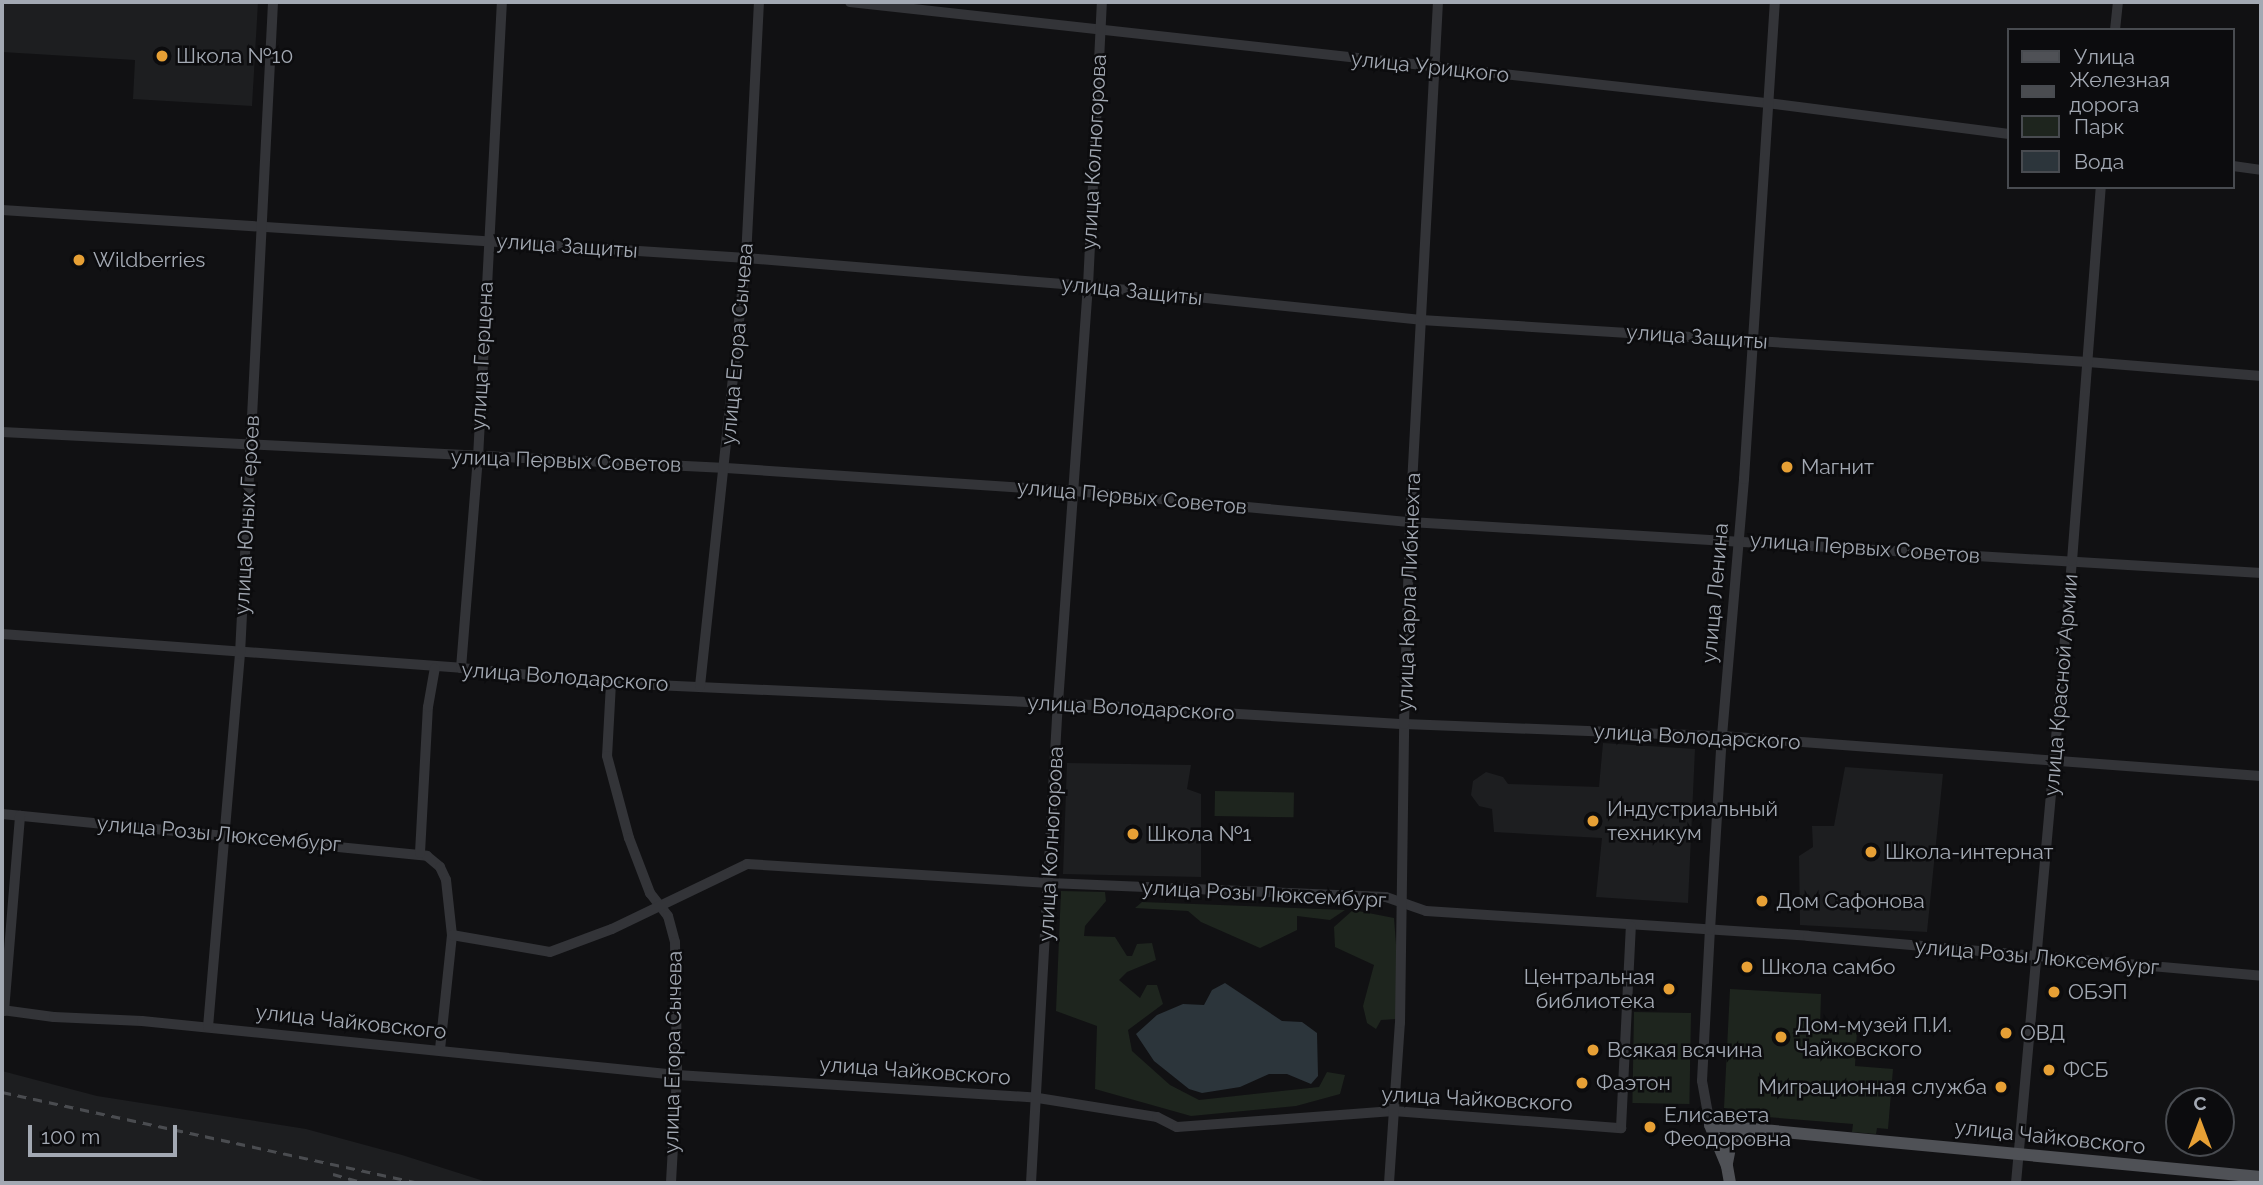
<!DOCTYPE html>
<meta charset="utf-8">
<style>
body{margin:0}
#map{position:relative;width:2263px;height:1185px;overflow:hidden;background:#111113;font-family:Raleway,sans-serif}
div>[style]{position:absolute}
[style*='--x']{left:calc(var(--x)*1px);top:calc(var(--y)*1px);width:calc(var(--w)*1px);rotate:calc(var(--a)*1deg)}
.built>*{inset:0;background:#1d1e20}
.green>*{inset:0;background:#1e251e;transform-origin:0 0}
.water>*{inset:0;background:#2c353b}
.minor>*{height:10px;margin:-5px;padding:0 5px;transform-origin:5px;border-radius:5px;background:#333438}
.major>*{height:12px;margin:-6px;padding:0 6px;transform-origin:6px;border-radius:6px;background:#4f5156}
.rail>*{height:2.5px;margin-top:-1.25px;transform-origin:0;background:repeating-linear-gradient(90deg,#4a4c50 0 9px,transparent 0 16px)}
.dots>*{width:19px;height:19px;translate:-50% -50%;box-sizing:border-box;border:4px solid #0c0c0e;border-radius:50%}
span{translate:-50% -50%;white-space:nowrap;text-align:center;line-height:1.15;-webkit-text-stroke:5px #0c0c0e;paint-order:stroke}
.poi-label{font-size:21px;color:#a3a9b3}
.left{translate:0 -50%;text-align:left}
.right{translate:-100% -50%;text-align:right}
.street-label{font-size:21px;color:#a3a9b3}
.frame{position:absolute;inset:0;border:4px solid #a3a9b3;pointer-events:none}
.legend{position:absolute;left:2007px;top:28px;width:228px;height:161px;box-sizing:border-box;background:#0c0c0e;border:2px solid #484b50;margin:0;padding:9px 12px;list-style:none;font-size:21px;color:#a3a9b3}
.legend li{display:flex;align-items:center;gap:14px;height:35px}
.legend b{width:35px;border:2px solid #484b50}
.north{position:absolute;left:2165px;top:1087px;width:70px;height:70px;box-sizing:border-box;background:#0c0c0e;border:2px solid #484b50;border-radius:50%;rotate:0deg;font-size:19px;font-weight:700;line-height:28px;text-align:center;color:#a3a9b3}
.north::after{content:'';display:block;margin:auto;width:24px;height:32px;background:#e7a035;clip-path:polygon(50% 0,100% 100%,50% 72%,0 100%)}
.scale{position:absolute;left:28px;top:1125px;width:149px;height:32px;box-sizing:border-box;border:4px solid #a3a9b3;border-top:0;padding-left:9px;font-size:21px;line-height:24px;white-space:nowrap;color:#a3a9b3;-webkit-text-stroke:5px #0c0c0e;paint-order:stroke}
</style>
<div id="map">
<div class="built">
<i style="clip-path:polygon(2px 2px,258px 2px,252px 106px,133px 99px,135px 60px,2px 52px)"></i>
<i style="clip-path:polygon(1603px 743px,1695px 749px,1688px 903px,1596px 897px,1602px 838px,1494px 832px,1492px 809px,1479px 806px,1471px 795px,1473px 781px,1486px 772px,1503px 777px,1508px 784px,1599px 787px)"></i>
<i style="clip-path:polygon(1067px 763px,1191px 765px,1187px 789px,1201px 794px,1201px 877px,1063px 874px)"></i>
<i style="clip-path:polygon(1845px 767px,1943px 774px,1927px 932px,1800px 925px,1799px 856px,1813px 847px,1812px 826px,1834px 826px)"></i>
<i style="clip-path:polygon(2px 1071px,97px 1096px,306px 1129px,402px 1155px,490px 1183px,2px 1183px)"></i>
</div>
<div class="green">
<i style="left:1215px;top:791px;width:79px;height:25px;rotate:1deg"></i>
<i style="clip-path:polygon(1061px 891px,1105px 892px,1106px 901px,1085px 926px,1084px 936px,1115px 937px,1127px 956px,1132px 956px,1137px 944px,1152px 943px,1156px 960px,1127px 972px,1119px 980px,1140px 998px,1147px 985px,1157px 985px,1163px 1004px,1128px 1030px,1132px 1051px,1170px 1085px,1199px 1100px,1319px 1087px,1327px 1072px,1345px 1075px,1340px 1094px,1296px 1106px,1191px 1116px,1095px 1089px,1097px 1026px,1056px 1011px)"></i>
<i style="clip-path:polygon(1142px 902px,1345px 910px,1330px 920px,1297px 916px,1297px 930px,1260px 948px,1201px 922px,1188px 911px,1135px 908px)"></i>
<i style="clip-path:polygon(1353px 910px,1394px 918px,1397px 957px,1396px 1019px,1381px 1020px,1376px 1029px,1367px 1023px,1363px 1006px,1374px 965px,1335px 947px,1334px 927px)"></i>
<i style="clip-path:polygon(1730px 989px,1821px 994px,1820px 1027px,1857px 1030px,1855px 1066px,1893px 1069px,1888px 1129px,1877px 1128px,1876px 1134px,1852px 1132px,1853px 1124px,1754px 1116px,1724px 1108px)"></i>
<i style="left:1634px;top:1012px;width:57px;height:91px;rotate:1deg"></i>
</div>
<div class="water">
<i style="clip-path:polygon(1225px 983px,1282px 1021px,1302px 1022px,1317px 1033px,1318px 1076px,1311px 1084px,1287px 1074px,1269px 1074px,1240px 1087px,1202px 1093px,1189px 1089px,1154px 1061px,1136px 1034px,1157px 1015px,1183px 1004px,1204px 1005px,1212px 990px)"></i>
</div>
<div class="minor">
<i style="--x:850;--y:2;--w:923;--a:6.29"></i>
<i style="--x:1767;--y:103;--w:244;--a:7.3"></i>
<i style="--x:2115;--y:30;--w:28;--a:-84"></i>
<i style="--x:2233;--y:166;--w:28;--a:8"></i>
<i style="--x:2;--y:210;--w:746;--a:3.69"></i>
<i style="--x:746;--y:258;--w:343;--a:4.7"></i>
<i style="--x:1088;--y:286;--w:335;--a:5.8"></i>
<i style="--x:1421;--y:320;--w:668;--a:3.6"></i>
<i style="--x:2088;--y:362;--w:174;--a:4.6"></i>
<i style="--x:2;--y:432;--w:725;--a:2.85"></i>
<i style="--x:726;--y:468;--w:349;--a:3.8"></i>
<i style="--x:1074;--y:491;--w:337;--a:5.3"></i>
<i style="--x:1410;--y:522;--w:853;--a:3.43"></i>
<i style="--x:2;--y:634;--w:460;--a:4.2"></i>
<i style="--x:461;--y:668;--w:151;--a:5.7"></i>
<i style="--x:611;--y:683;--w:447;--a:2.6"></i>
<i style="--x:1058;--y:703;--w:347;--a:3.5"></i>
<i style="--x:1404;--y:724;--w:318;--a:2.2"></i>
<i style="--x:1722;--y:736;--w:540;--a:4.24"></i>
<i style="--x:461;--y:668;--w:211;--a:-85.4"></i>
<i style="--x:478;--y:458;--w:457;--a:-87"></i>
<i style="--x:611;--y:683;--w:73;--a:93.1"></i>
<i style="--x:607;--y:756;--w:85;--a:75"></i>
<i style="--x:629;--y:838;--w:59;--a:69.1"></i>
<i style="--x:650;--y:893;--w:29;--a:52"></i>
<i style="--x:668;--y:916;--w:27;--a:75"></i>
<i style="--x:675;--y:942;--w:133;--a:89.1"></i>
<i style="--x:677;--y:1075;--w:108;--a:93.2"></i>
<i style="--x:700;--y:686;--w:430;--a:-83.9"></i>
<i style="--x:746;--y:258;--w:256;--a:-87.1"></i>
<i style="--x:2;--y:814;--w:427;--a:5.6"></i>
<i style="--x:427;--y:856;--w:17;--a:40"></i>
<i style="--x:440;--y:867;--w:14;--a:65"></i>
<i style="--x:446;--y:880;--w:55;--a:83.8"></i>
<i style="--x:452;--y:935;--w:116;--a:96"></i>
<i style="--x:420;--y:853;--w:146;--a:-86.9"></i>
<i style="--x:428;--y:707;--w:39;--a:-80"></i>
<i style="--x:452;--y:935;--w:99;--a:9.8"></i>
<i style="--x:550;--y:952;--w:66;--a:-20.4"></i>
<i style="--x:612;--y:929;--w:150;--a:-25.7"></i>
<i style="--x:747;--y:864;--w:303;--a:3.6"></i>
<i style="--x:1049;--y:883;--w:337;--a:2.4"></i>
<i style="--x:1386;--y:897;--w:42;--a:19.3"></i>
<i style="--x:1426;--y:911;--w:383;--a:3.7"></i>
<i style="--x:1808;--y:936;--w:455;--a:5"></i>
<i style="--x:2;--y:1010;--w:52;--a:7.7"></i>
<i style="--x:54;--y:1017;--w:88;--a:2.6"></i>
<i style="--x:142;--y:1021;--w:538;--a:5.76"></i>
<i style="--x:677;--y:1075;--w:362;--a:3.6"></i>
<i style="--x:1038;--y:1098;--w:121;--a:9.1"></i>
<i style="--x:1157;--y:1117;--w:22;--a:27"></i>
<i style="--x:1177;--y:1127;--w:217;--a:-4.2"></i>
<i style="--x:1393;--y:1111;--w:229;--a:4.3"></i>
<i style="--x:1621;--y:1128;--w:202;--a:-87.2"></i>
<i style="--x:4;--y:1011;--w:196;--a:-85.3"></i>
<i style="--x:208;--y:1027;--w:374;--a:-85.1"></i>
<i style="--x:240;--y:654;--w:653;--a:-87.1"></i>
<i style="--x:1710;--y:1125;--w:45;--a:-100.3"></i>
<i style="--x:1702;--y:1081;--w:151;--a:-87"></i>
<i style="--x:1710;--y:930;--w:194;--a:-86.5"></i>
<i style="--x:1722;--y:736;--w:258;--a:-85.1"></i>
<i style="--x:1744;--y:479;--w:478;--a:-86.3"></i>
<i style="--x:1031;--y:1183;--w:481;--a:-86.8"></i>
<i style="--x:1058;--y:703;--w:418;--a:-85.9"></i>
<i style="--x:1088;--y:286;--w:284;--a:-87.2"></i>
<i style="--x:1389;--y:1183;--w:160;--a:-86.1"></i>
<i style="--x:1400;--y:1023;--w:299;--a:-89.2"></i>
<i style="--x:1404;--y:724;--w:202;--a:-88.3"></i>
<i style="--x:1410;--y:522;--w:521;--a:-86.92"></i>
<i style="--x:2016;--y:1183;--w:625;--a:-84.86"></i>
<i style="--x:2072;--y:561;--w:375;--a:-85.6"></i>
</div>
<div class="major">
<i style="--x:1727;--y:1163;--w:21;--a:-79"></i>
<i style="--x:1731;--y:1142;--w:31;--a:-19"></i>
<i style="--x:1730;--y:1183;--w:17;--a:-100"></i>
<i style="--x:1727;--y:1166;--w:44;--a:-112.5"></i>
<i style="--x:1710;--y:1125;--w:553;--a:5.39"></i>
</div>
<div class="rail">
<i style="--x:2;--y:1092;--w:427;--a:12.3"></i>
<i style="--x:333;--y:1174;--w:32;--a:16"></i>
</div>
<div class="dots">
<i style="left:162px;top:56px;background:#e7a035"></i>
<i style="left:79px;top:260px;background:#e7a035"></i>
<i style="left:1787px;top:467px;background:#e7a035"></i>
<i style="left:1593px;top:821px;background:#e7a035"></i>
<i style="left:1133px;top:834px;background:#e7a035"></i>
<i style="left:1871px;top:852px;background:#e7a035"></i>
<i style="left:1762px;top:901px;background:#e7a035"></i>
<i style="left:1747px;top:967px;background:#e7a035"></i>
<i style="left:1669px;top:989px;background:#e7a035"></i>
<i style="left:2054px;top:992px;background:#e7a035"></i>
<i style="left:2006px;top:1033px;background:#e7a035"></i>
<i style="left:1781px;top:1037px;background:#e7a035"></i>
<i style="left:1593px;top:1050px;background:#e7a035"></i>
<i style="left:2049px;top:1070px;background:#e7a035"></i>
<i style="left:1582px;top:1083px;background:#e7a035"></i>
<i style="left:2001px;top:1087px;background:#e7a035"></i>
<i style="left:1650px;top:1127px;background:#e7a035"></i>
</div>
<div class="poi-label">
<span class="left" style="left:176px;top:56px">Школа №10</span>
<span class="left" style="left:93px;top:260px">Wildberries</span>
<span class="left" style="left:1801px;top:467px">Магнит</span>
<span class="left" style="left:1607px;top:821px">Индустриальный<br>техникум</span>
<span class="left" style="left:1147px;top:834px">Школа №1</span>
<span class="left" style="left:1885px;top:852px">Школа-интернат</span>
<span class="left" style="left:1776px;top:901px">Дом Сафонова</span>
<span class="left" style="left:1761px;top:967px">Школа самбо</span>
<span class="right" style="left:1655px;top:989px">Центральная<br>библиотека</span>
<span class="left" style="left:2068px;top:992px">ОБЭП</span>
<span class="left" style="left:1795px;top:1037px">Дом-музей П.И.<br>Чайковского</span>
<span class="left" style="left:2020px;top:1033px">ОВД</span>
<span class="left" style="left:1607px;top:1050px">Всякая всячина</span>
<span class="left" style="left:2063px;top:1070px">ФСБ</span>
<span class="left" style="left:1596px;top:1083px">Фаэтон</span>
<span class="right" style="left:1987px;top:1087px">Миграционная служба</span>
<span class="left" style="left:1664px;top:1127px">Елисавета<br>Феодоровна</span>
</div>
<div class="street-label">
<span style="left:1430px;top:67px;rotate:6deg">улица Урицкого</span>
<span style="left:1094px;top:152px;rotate:-87deg">улица Колногорова</span>
<span style="left:567px;top:246px;rotate:4deg">улица Защиты</span>
<span style="left:1132px;top:291px;rotate:6deg">улица Защиты</span>
<span style="left:1697px;top:337px;rotate:4deg">улица Защиты</span>
<span style="left:737px;top:344px;rotate:-85deg">улица Егора Сычева</span>
<span style="left:482px;top:356px;rotate:-87deg">улица Герцена</span>
<span style="left:566px;top:461px;rotate:2deg">улица Первых Советов</span>
<span style="left:1132px;top:497px;rotate:5deg">улица Первых Советов</span>
<span style="left:247px;top:515px;rotate:-87deg">улица Юных Героев</span>
<span style="left:1865px;top:548px;rotate:4deg">улица Первых Советов</span>
<span style="left:1409px;top:592px;rotate:-88deg">улица Карла Либкнехта</span>
<span style="left:1715px;top:593px;rotate:-85deg">улица Ленина</span>
<span style="left:565px;top:677px;rotate:4deg">улица Володарского</span>
<span style="left:2061px;top:685px;rotate:-85deg">улица Красной Армии</span>
<span style="left:1131px;top:708px;rotate:3deg">улица Володарского</span>
<span style="left:1697px;top:737px;rotate:3deg">улица Володарского</span>
<span style="left:219px;top:834px;rotate:5deg">улица Розы Люксембург</span>
<span style="left:1051px;top:844px;rotate:-87deg">улица Колногорова</span>
<span style="left:1264px;top:894px;rotate:3deg">улица Розы Люксембург</span>
<span style="left:2037px;top:957px;rotate:5deg">улица Розы Люксембург</span>
<span style="left:351px;top:1022px;rotate:6deg">улица Чайковского</span>
<span style="left:673px;top:1052px;rotate:-89deg">улица Егора Сычева</span>
<span style="left:915px;top:1071px;rotate:4deg">улица Чайковского</span>
<span style="left:1477px;top:1099px;rotate:3deg">улица Чайковского</span>
<span style="left:2050px;top:1137px;rotate:6deg">улица Чайковского</span>
</div>
<div class="frame"></div>
<ul class="legend">
<li><b style="height:9px;background:#4f5156"></b>Улица</li>
<li><b style="height:9px;background:#4a4c50"></b>Железная дорога</li>
<li><b style="height:19px;background:#1e251e"></b>Парк</li>
<li><b style="height:19px;background:#2c353b"></b>Вода</li>
</ul>
<div class="north">С</div>
<div class="scale">100 m</div>
</div>
